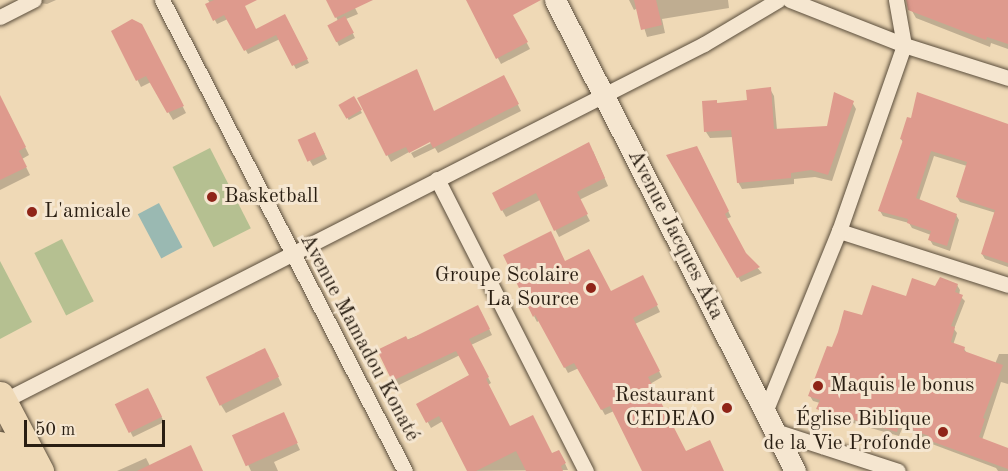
<!DOCTYPE html>
<meta charset="utf-8">
<style>
body{margin:0}
#map{position:relative;width:1008px;height:471px;overflow:hidden;background:#efd9b6;font-family:"Old Standard TT",serif}
div>[style]{position:absolute}
[style*='--x']{left:calc(var(--x)*1px);top:calc(var(--y)*1px);width:calc(var(--w)*1px);rotate:calc(var(--a)*1deg)}
.green>*{inset:0;background:#b5c091;transform-origin:0 0}
.water>*{inset:0;background:#9ab9b2;transform-origin:0 0}
.shadow>*{inset:0;background:#0003;transform-origin:0 0}
.building>*{inset:0;background:#de9a8d;transform-origin:0 0}
.roads{filter:drop-shadow(0 0 2px #5a4d3b) drop-shadow(0 0 2px #5a4d3b)}
.street>*{height:15px;margin:-7.5px;padding:0 7.5px;transform-origin:7.5px;border-radius:7.5px;background:#f5e6d0}
.secondary>*{height:21px;margin:-10.5px;padding:0 10.5px;transform-origin:10.5px;border-radius:10.5px;background:#f5e6d0}
.highway>*{height:27px;margin:-13.5px;padding:0 13.5px;transform-origin:13.5px;border-radius:13.5px;background:#efd9b6}
.dots>*{width:16px;height:16px;translate:-50% -50%;box-sizing:border-box;border:3px solid #f5e6d0;border-radius:50%}
span{translate:-50% -50%;white-space:nowrap;text-align:center;line-height:1.15;-webkit-text-stroke:6px #f5e6d0;paint-order:stroke}
.poi-label{font-size:21px;color:#291e12}
.left{translate:0 -50%;text-align:left}
.right{translate:-100% -50%;text-align:right}
.street-label{font-size:21px;color:#291e12}
.scale{position:absolute;left:24px;top:420px;width:141px;height:27px;box-sizing:border-box;border:3px solid #291e12;border-top:0;padding-left:8px;font-size:18px;line-height:21px;white-space:nowrap;color:#291e12;-webkit-text-stroke:4px #f5e6d0;paint-order:stroke}
</style>
<div id="map">
<div class="green">
<i style="left:210px;top:148px;width:90px;height:42px;rotate:63deg"></i>
<i style="left:62px;top:239px;width:70px;height:31px;rotate:63deg"></i>
<i style="clip-path:polygon(0 261px,32px 322px,0 339px)"></i>
</div>
<div class="water">
<i style="left:159px;top:203px;width:50px;height:24px;rotate:62deg"></i>
</div>
<div class="shadow">
<i style="clip-path:polygon(19px 0,56px 0,47px 4px)"></i>
<i style="clip-path:polygon(208px 0,241px 0,256px 31px,285px 16px,309px 63px,296px 69px,280px 39px,248px 54px,228px 19px,217px 24px,207px 5px,210px 3px)"></i>
<i style="clip-path:polygon(328px 0,351px 0,358px 14px,346px 19px,355px 38px,339px 46px,329px 25px,338px 21px)"></i>
<i style="clip-path:polygon(467px 0,504px 0,530px 49px,501px 64px)"></i>
<i style="clip-path:polygon(629px 0,728px 0,729px 8px,662px 19px,665px 33px,647px 37px,638px 8px,634px 10px)"></i>
<i style="clip-path:polygon(916px 0,1008px 0,1008px 49px,991px 43px,990px 47px,916px 18px,912px 11px)"></i>
<i style="clip-path:polygon(113px 31px,145px 32px,186px 113px,173px 120px,151px 82px,141px 87px)"></i>
<i style="clip-path:polygon(507px 83px,521px 111px,438px 153px,435px 148px,414px 158px,411px 153px,437px 140px,436px 137px,391px 162px,359px 99px,434px 112px)"></i>
<i style="clip-path:polygon(770px 89px,774px 96px,777px 130px,828px 128px,852px 102px,856px 109px,832px 181px,815px 177px,794px 179px,794px 184px,742px 189px,738px 182px,733px 137px,710px 138px,706px 132px,716px 101px,718px 104px,748px 102px)"></i>
<i style="left:354px;top:98px;width:17px;height:15px;rotate:62deg"></i>
<i style="clip-path:polygon(0 108px,9px 114px,29px 155px,22px 159px,30px 175px,0 190px)"></i>
<i style="clip-path:polygon(1008px 124px,1008px 267px,985px 259px,982px 254px,996px 213px,960px 202px,957px 197px,967px 166px,934px 156px,919px 201px,956px 215px,959px 220px,950px 251px,933px 245px,930px 240px,931px 235px,912px 228px,909px 223px,883px 216px,880px 211px,904px 144px,901px 139px)"></i>
<i style="clip-path:polygon(317px 138px,327px 159px,313px 166px,310px 161px)"></i>
<i style="clip-path:polygon(593px 151px,608px 186px,579px 200px,590px 221px,559px 237px,540px 200px,506px 217px,502px 210px)"></i>
<i style="clip-path:polygon(700px 153px,731px 217px,726px 219px,746px 255px,762px 273px,741px 282px,668px 156px)"></i>
<i style="clip-path:polygon(565px 263px,610px 293px,646px 283px,660px 312px,635px 324px,662px 377px,650px 384px,686px 453px,723px 471px,644px 471px,614px 411px,605px 415px,579px 368px,568px 373px,540px 320px,537px 322px,534px 316px)"></i>
<i style="clip-path:polygon(957px 285px,960px 290px,959px 295px,965px 301px,954px 329px,957px 333px,953px 345px,964px 349px,967px 353px,995px 364px,999px 354px,1008px 354px,1008px 384px,1001px 382px,982px 440px,1008px 449px,1008px 471px,998px 471px,996px 468px,932px 444px,930px 440px,902px 429px,899px 436px,821px 414px,818px 409px,820px 403px,813px 401px,810px 396px,832px 349px,863px 317px,936px 287px)"></i>
<i style="clip-path:polygon(481px 312px,492px 335px,471px 345px,491px 383px,488px 385px,509px 428px,552px 455px,562px 457px,568px 470px,468px 471px,443px 421px,431px 428px,418px 404px,471px 375px,460px 355px,397px 386px,379px 350px)"></i>
<i style="clip-path:polygon(269px 358px,282px 385px,226px 413px,221px 405px)"></i>
<i style="clip-path:polygon(151px 395px,164px 422px,133px 437px,117px 405px)"></i>
<i style="clip-path:polygon(286px 420px,300px 450px,274px 462px,278px 471px,251px 471px,235px 437px)"></i>
<i style="clip-path:polygon(146px 458px,150px 466px,202px 471px,117px 471px)"></i>
</div>
<div class="building">
<i style="clip-path:polygon(214px 0,257px 0,245px 6px,256px 29px,285px 14px,308px 59px,292px 66px,276px 35px,244px 51px,224px 15px,213px 21px,205px 4px)"></i>
<i style="clip-path:polygon(326px 0,373px 0,335px 18px)"></i>
<i style="clip-path:polygon(466px 0,541px 0,513px 15px,528px 42px,496px 59px)"></i>
<i style="clip-path:polygon(634px 0,656px 0,662px 25px,641px 30px)"></i>
<i style="clip-path:polygon(906px 0,1008px 0,1008px 44px,987px 37px,986px 40px,908px 10px)"></i>
<i style="left:345px;top:16px;width:19px;height:20px;rotate:62deg"></i>
<i style="clip-path:polygon(132px 19px,142px 24px,184px 106px,167px 113px,146px 76px,136px 81px,111px 31px)"></i>
<i style="clip-path:polygon(417px 69px,434px 111px,504px 75px,519px 104px,433px 148px,430px 142px,409px 153px,406px 147px,386px 156px,357px 98px)"></i>
<i style="clip-path:polygon(771px 87px,774px 129px,827px 126px,834px 92px,854px 101px,828px 175px,811px 170px,791px 173px,791px 178px,737px 183px,731px 130px,704px 132px,702px 101px,717px 100px,717px 103px,747px 100px,746px 90px)"></i>
<i style="clip-path:polygon(917px 92px,1008px 124px,1008px 263px,981px 254px,995px 210px,956px 197px,967px 162px,931px 151px,916px 198px,957px 214px,947px 246px,928px 240px,931px 231px,907px 223px,908px 219px,878px 211px,903px 140px,900px 139px,907px 117px,911px 118px)"></i>
<i style="clip-path:polygon(0 95px,26px 147px,19px 151px,27px 167px,0 180px)"></i>
<i style="left:354px;top:96px;width:16px;height:18px;rotate:60deg"></i>
<i style="left:315px;top:132px;width:24px;height:19px;rotate:66deg"></i>
<i style="clip-path:polygon(589px 142px,605px 178px,577px 192px,588px 214px,554px 231px,536px 193px,501px 211px,492px 193px)"></i>
<i style="clip-path:polygon(697px 146px,729px 211px,725px 214px,746px 253px,760px 267px,737px 278px,666px 155px)"></i>
<i style="clip-path:polygon(551px 231px,565px 261px,589px 249px,611px 291px,643px 275px,658px 305px,633px 318px,660px 371px,648px 377px,686px 451px,710px 440px,724px 471px,642px 471px,610px 406px,601px 410px,574px 363px,564px 368px,535px 315px,533px 317px,503px 255px)"></i>
<i style="clip-path:polygon(940px 277px,958px 284px,955px 292px,963px 295px,951px 326px,955px 327px,951px 342px,965px 347px,964px 351px,1003px 365px,983px 418px,985px 419px,979px 437px,1008px 448px,1008px 469px,928px 440px,929px 436px,899px 425px,897px 432px,816px 409px,820px 400px,808px 396px,827px 346px,832px 347px,838px 332px,844px 310px,862px 315px,872px 285px,906px 296px,912px 278px,935px 286px)"></i>
<i style="clip-path:polygon(478px 305px,490px 329px,469px 339px,489px 377px,486px 379px,510px 426px,533px 415px,552px 453px,559px 450px,566px 463px,561px 466px,563px 471px,526px 471px,516px 451px,476px 471px,467px 471px,439px 416px,426px 423px,416px 404px,469px 375px,456px 351px,392px 381px,377px 350px,406px 336px,408px 340px)"></i>
<i style="left:265px;top:348px;width:32px;height:66px;rotate:64deg"></i>
<i style="left:148px;top:388px;width:32px;height:37px;rotate:64deg"></i>
<i style="left:284px;top:412px;width:34px;height:57px;rotate:66deg"></i>
<i style="clip-path:polygon(191px 445px,203px 471px,137px 471px)"></i>
</div>
<div class="roads">
<div class="street">
<i style="--x:162;--y:0;--w:530;--a:62.71"></i>
<i style="--x:790;--y:0;--w:123;--a:21.5"></i>
<i style="--x:904;--y:45;--w:109;--a:17.6"></i>
<i style="--x:0;--y:17;--w:38;--a:-27"></i>
<i style="--x:437;--y:179;--w:328;--a:63"></i>
<i style="--x:839;--y:231;--w:177;--a:17.7"></i>
<i style="--x:3;--y:401;--w:787;--a:-26.99"></i>
<i style="--x:704;--y:44;--w:86;--a:-30.7"></i>
<i style="--x:765;--y:412;--w:196;--a:-67.8"></i>
<i style="--x:839;--y:231;--w:197;--a:-70.7"></i>
<i style="--x:904;--y:45;--w:46;--a:-100.1"></i>
<i style="--x:775;--y:431;--w:129;--a:18"></i>
</div>
<div class="secondary">
<i style="--x:555;--y:0;--w:529;--a:63"></i>
</div>
<div class="highway">
<i style="--x:0;--y:395;--w:86;--a:62.2"></i>
<i style="--x:0;--y:445;--w:29;--a:63"></i>
</div>
</div>
<div class="dots">
<i style="left:212px;top:197px;background:#8f2418"></i>
<i style="left:32px;top:212px;background:#8f2418"></i>
<i style="left:591px;top:288px;background:#8f2418"></i>
<i style="left:818px;top:386px;background:#8f2418"></i>
<i style="left:727px;top:408px;background:#8f2418"></i>
<i style="left:943px;top:432px;background:#8f2418"></i>
</div>
<div class="poi-label">
<span class="left" style="left:224px;top:197px">Basketball</span>
<span class="left" style="left:44px;top:212px">L'amicale</span>
<span class="right" style="left:579px;top:288px">Groupe Scolaire<br>La Source</span>
<span class="left" style="left:830px;top:386px">Maquis le bonus</span>
<span class="right" style="left:715px;top:408px">Restaurant<br>CEDEAO</span>
<span class="right" style="left:931px;top:432px">Église Biblique<br>de la Vie Profonde</span>
</div>
<div class="street-label">
<span style="left:675px;top:235px;rotate:63deg">Avenue Jacques Aka</span>
<span style="left:359px;top:338px;rotate:62deg">Avenue Mamadou Konaté</span>
</div>
<div class="scale">50 m</div>
</div>
